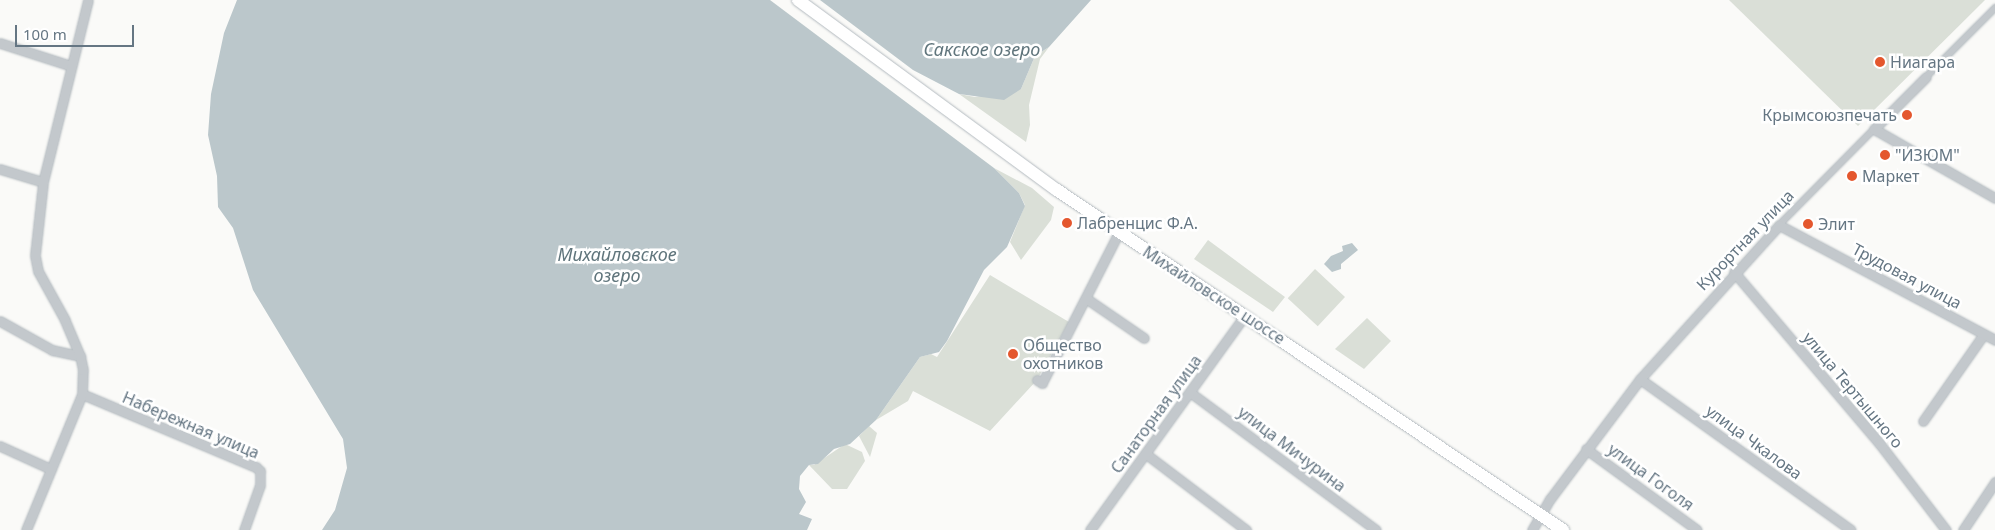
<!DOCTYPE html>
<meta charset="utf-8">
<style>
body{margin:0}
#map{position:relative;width:1995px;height:530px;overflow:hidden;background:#fafaf8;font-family:"Noto Sans",sans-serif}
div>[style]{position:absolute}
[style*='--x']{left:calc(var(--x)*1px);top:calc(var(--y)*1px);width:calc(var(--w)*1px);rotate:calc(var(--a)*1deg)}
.green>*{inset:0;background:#dadfd7;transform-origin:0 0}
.water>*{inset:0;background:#bbc7cb}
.roads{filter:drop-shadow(0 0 1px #b3babf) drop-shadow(0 0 1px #b3babf)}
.pedestrian>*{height:6px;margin:-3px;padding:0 3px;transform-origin:3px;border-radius:3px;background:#c3c8cc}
.minor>*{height:9px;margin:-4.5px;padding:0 4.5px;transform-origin:4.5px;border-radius:4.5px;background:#c3c8cc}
.secondary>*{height:12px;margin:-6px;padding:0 6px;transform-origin:6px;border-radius:6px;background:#fff}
.dots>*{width:14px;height:14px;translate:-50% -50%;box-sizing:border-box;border:2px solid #fff;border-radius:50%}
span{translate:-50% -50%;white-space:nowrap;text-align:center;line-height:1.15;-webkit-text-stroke:5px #fff;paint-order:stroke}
.poi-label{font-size:16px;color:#657683}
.left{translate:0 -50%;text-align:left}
.right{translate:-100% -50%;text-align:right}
.street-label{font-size:16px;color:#657683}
.water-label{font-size:18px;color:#60757c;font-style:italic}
.scale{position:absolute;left:15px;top:25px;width:119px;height:22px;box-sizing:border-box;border:2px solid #657683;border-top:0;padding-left:6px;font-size:15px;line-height:18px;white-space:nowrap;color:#657683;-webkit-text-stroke:4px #fff;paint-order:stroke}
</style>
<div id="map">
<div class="green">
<i style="clip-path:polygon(1729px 0,1985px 0,1858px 126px)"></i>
<i style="clip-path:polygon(1049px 47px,1040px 59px,1029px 105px,1030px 125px,1026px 142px,959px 94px,975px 97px,1021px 89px,1035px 56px)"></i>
<i style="clip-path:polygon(994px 168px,1032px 188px,1054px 207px,1051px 220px,1021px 260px,1010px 242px,1025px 205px,1019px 193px)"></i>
<i style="clip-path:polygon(1208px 240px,1285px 297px,1273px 312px,1194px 259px)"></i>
<i style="left:1315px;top:269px;width:41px;height:40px;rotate:43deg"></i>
<i style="clip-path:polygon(990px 275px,1069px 322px,1037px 380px,990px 431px,913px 391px,908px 401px,876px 420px,920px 357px,931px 354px,937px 357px)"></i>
<i style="clip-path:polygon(1367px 318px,1391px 341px,1364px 369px,1335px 349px)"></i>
<i style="clip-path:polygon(869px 426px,877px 433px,870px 457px,859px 436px)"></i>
<i style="clip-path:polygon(845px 444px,862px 452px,865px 461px,847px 489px,832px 489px,809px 465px,814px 465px)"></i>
</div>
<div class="water">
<i style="clip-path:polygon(237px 0,770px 0,994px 168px,1019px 193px,1025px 206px,1007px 247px,984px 270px,947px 341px,939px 352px,920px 357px,876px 420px,850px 444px,834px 449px,818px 464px,809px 465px,800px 476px,799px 489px,806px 502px,799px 514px,812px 519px,807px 530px,322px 530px,335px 510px,347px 468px,343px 439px,253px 290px,233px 228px,218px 207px,217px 176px,208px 135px,211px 94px,224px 33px)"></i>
<i style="clip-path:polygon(820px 0,1091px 0,1049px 47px,1035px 56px,1021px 89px,1004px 100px,959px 94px,913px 70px)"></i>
<i style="clip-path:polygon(1352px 243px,1358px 250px,1341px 264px,1341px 269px,1332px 272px,1324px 264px,1331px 256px,1343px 251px,1342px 246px)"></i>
</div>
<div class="roads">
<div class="pedestrian">
<i style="--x:1926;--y:77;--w:98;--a:-45"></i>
<i style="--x:1779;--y:225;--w:135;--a:-45.3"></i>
</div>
<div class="minor">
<i style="--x:0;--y:43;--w:75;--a:17.9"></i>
<i style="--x:1926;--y:77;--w:74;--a:135"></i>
<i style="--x:1874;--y:129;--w:139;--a:29.7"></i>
<i style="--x:0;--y:169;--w:45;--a:16.8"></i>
<i style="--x:1734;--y:272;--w:224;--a:49.7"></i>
<i style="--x:1879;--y:443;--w:110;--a:52.4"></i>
<i style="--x:1087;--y:299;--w:69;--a:34.4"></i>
<i style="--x:0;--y:321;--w:60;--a:29.1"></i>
<i style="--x:52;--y:350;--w:29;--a:12"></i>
<i style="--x:1640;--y:379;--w:259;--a:35.6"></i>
<i style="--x:1037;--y:380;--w:6;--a:31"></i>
<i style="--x:1042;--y:383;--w:169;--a:-63"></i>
<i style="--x:1191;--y:393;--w:230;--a:36.5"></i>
<i style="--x:82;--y:394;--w:189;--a:22.8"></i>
<i style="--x:256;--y:467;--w:6;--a:45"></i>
<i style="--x:260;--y:471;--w:14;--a:90"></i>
<i style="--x:260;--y:485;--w:48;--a:109.6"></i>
<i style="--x:1923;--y:421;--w:106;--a:-55"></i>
<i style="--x:0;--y:446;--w:56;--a:24.3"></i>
<i style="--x:1586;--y:449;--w:137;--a:36.1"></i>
<i style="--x:1146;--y:454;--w:126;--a:37.2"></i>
<i style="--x:26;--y:530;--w:147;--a:-67.6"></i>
<i style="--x:82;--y:394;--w:24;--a:-88"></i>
<i style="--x:83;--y:370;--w:14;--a:-102"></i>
<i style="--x:80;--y:356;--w:39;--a:-113"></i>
<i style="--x:65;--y:320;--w:56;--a:-118.9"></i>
<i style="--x:38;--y:271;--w:16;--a:-101"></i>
<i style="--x:35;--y:255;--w:73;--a:-83.7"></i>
<i style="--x:43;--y:182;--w:187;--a:-76.1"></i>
<i style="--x:1090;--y:530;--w:265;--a:-54.2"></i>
<i style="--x:1532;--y:530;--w:36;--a:-60"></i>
<i style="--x:1550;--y:499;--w:150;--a:-53.1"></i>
<i style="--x:1640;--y:379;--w:207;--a:-47.9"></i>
<i style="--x:1779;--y:225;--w:245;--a:28"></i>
<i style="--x:1963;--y:530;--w:58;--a:-56.3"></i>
</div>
<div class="secondary">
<i style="--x:798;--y:0;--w:321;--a:36.3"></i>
<i style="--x:1057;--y:190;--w:610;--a:33.9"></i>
</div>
</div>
<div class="dots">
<i style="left:1880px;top:62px;background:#e4572e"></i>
<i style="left:1907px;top:115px;background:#e4572e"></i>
<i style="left:1885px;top:155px;background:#e4572e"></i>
<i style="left:1852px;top:176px;background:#e4572e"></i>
<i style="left:1067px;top:223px;background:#e4572e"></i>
<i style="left:1808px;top:224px;background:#e4572e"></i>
<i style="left:1013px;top:354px;background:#e4572e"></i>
</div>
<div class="poi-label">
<span class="left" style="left:1890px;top:62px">Ниагара</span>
<span class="right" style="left:1897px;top:115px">Крымсоюзпечать</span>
<span class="left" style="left:1895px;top:155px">"ИЗЮМ"</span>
<span class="left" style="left:1862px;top:176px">Маркет</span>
<span class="left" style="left:1077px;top:223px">Лабренцис Ф.А.</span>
<span class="left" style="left:1818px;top:224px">Элит</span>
<span class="left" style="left:1023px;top:354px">Общество<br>охотников</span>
</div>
<div class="street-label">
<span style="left:1745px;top:240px;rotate:-46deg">Курортная улица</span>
<span style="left:1907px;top:276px;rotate:28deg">Трудовая улица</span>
<span style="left:1214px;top:295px;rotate:33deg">Михайловское шоссе</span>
<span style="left:1853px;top:390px;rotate:50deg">улица Тертышного</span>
<span style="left:1156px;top:414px;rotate:-54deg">Санаторная улица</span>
<span style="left:191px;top:425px;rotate:23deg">Набережная улица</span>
<span style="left:1754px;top:442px;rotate:36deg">улица Чкалова</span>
<span style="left:1292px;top:449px;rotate:37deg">улица Мичурина</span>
<span style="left:1651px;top:477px;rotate:36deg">улица Гоголя</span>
</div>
<div class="water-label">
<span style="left:982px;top:49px">Сакское озеро</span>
<span style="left:617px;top:265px">Михайловское<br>озеро</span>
</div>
<div class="scale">100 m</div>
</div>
